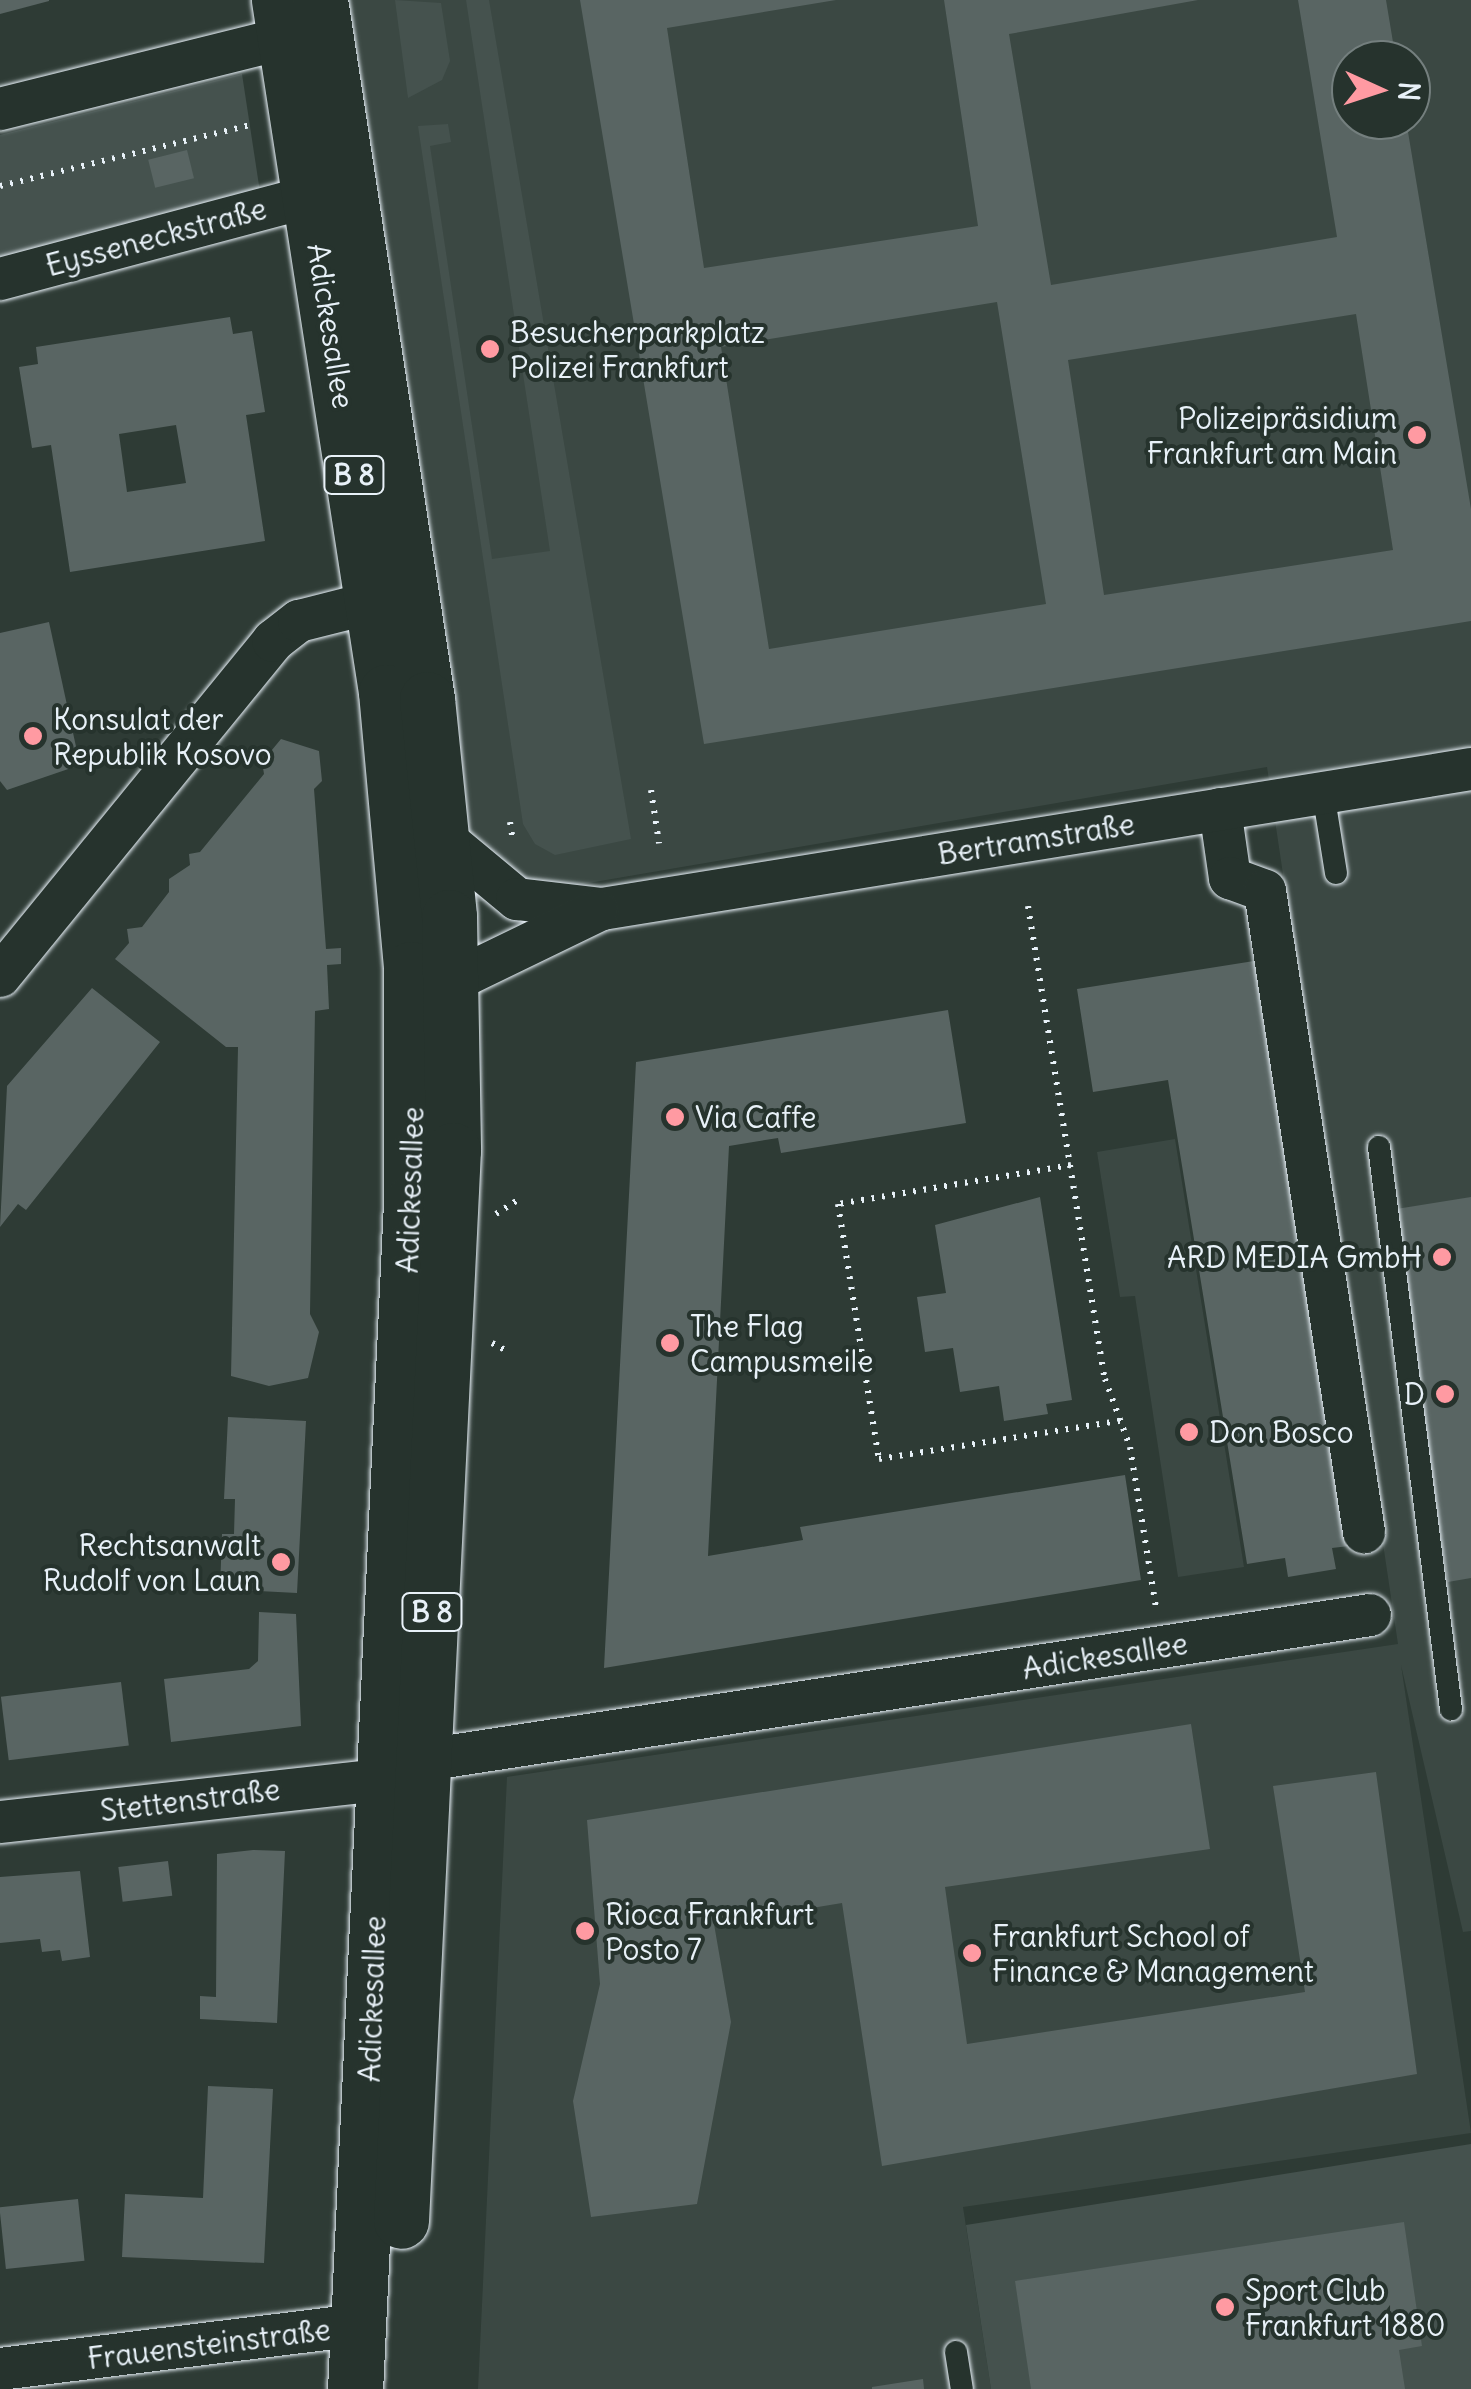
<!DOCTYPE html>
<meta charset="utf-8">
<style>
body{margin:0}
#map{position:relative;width:1471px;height:2389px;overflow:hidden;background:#2e3b35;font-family:Delius,sans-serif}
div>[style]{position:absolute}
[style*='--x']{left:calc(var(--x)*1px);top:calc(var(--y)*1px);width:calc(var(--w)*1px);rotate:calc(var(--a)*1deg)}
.built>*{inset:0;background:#3b4843}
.green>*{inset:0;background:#45524e}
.building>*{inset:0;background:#596563;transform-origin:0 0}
.path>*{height:6px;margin-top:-3px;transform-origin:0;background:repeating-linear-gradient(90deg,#e8f1f8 0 2.5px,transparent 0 10.5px)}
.roads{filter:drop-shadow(0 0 2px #e8f1f8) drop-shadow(0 0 2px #e8f1f8)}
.lane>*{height:22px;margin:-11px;padding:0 11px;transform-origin:11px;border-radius:11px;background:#26332d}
.street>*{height:42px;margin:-21px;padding:0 21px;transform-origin:21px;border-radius:21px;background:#26332d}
.primary>*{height:55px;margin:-27.5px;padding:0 27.5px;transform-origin:27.5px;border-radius:27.5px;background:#26332d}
.dots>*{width:28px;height:28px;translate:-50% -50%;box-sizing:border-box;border:5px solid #26332d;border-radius:50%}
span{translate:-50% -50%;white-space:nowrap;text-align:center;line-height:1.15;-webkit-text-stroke:8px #26332d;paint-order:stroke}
.shield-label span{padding:2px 8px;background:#26332d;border:2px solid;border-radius:8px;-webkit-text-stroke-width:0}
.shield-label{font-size:28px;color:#e8f1f8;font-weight:700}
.street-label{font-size:30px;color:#e8f1f8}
.poi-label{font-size:30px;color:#e8f1f8}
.left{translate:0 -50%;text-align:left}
.right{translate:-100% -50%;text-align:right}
.north{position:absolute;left:1331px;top:40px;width:100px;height:100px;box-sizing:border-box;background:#26332d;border:2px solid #747f7e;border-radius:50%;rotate:93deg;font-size:28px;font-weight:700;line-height:40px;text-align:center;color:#e8f1f8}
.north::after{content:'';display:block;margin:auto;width:35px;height:45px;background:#ff9aa2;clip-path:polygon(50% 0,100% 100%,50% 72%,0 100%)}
</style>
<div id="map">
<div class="built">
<i style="clip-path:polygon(evenodd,345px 0,1471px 0,1471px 1931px,1463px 1932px,1401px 1665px,1471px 2133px,963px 2207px,991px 2389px,478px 2389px,507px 1777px,1398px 1644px,1267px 767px,466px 904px,345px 0,1351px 60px,1411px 60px,1411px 120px,1351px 120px,1351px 60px)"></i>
<i style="clip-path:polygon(1175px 1139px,1244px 1567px,1178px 1577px,1135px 1296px,1120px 1297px,1097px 1152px)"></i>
</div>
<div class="green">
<i style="clip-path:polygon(395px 0,441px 3px,450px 61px,442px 80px,408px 98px)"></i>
<i style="clip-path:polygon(466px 0,489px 0,631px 839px,555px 855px,535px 844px,523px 824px,418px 126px,448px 124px,451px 142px,430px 146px,492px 559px,550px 551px)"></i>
<i style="clip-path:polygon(242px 74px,260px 192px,0 268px,0 135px)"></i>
<i style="clip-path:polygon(1471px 2144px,1471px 2389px,991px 2389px,966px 2225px)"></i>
</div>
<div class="building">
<i style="clip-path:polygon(0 0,49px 0,49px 1px,0 14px)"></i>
<i style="clip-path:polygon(evenodd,580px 0,836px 0,667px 28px,704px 268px,978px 226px,944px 0,1198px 0,1009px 34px,1051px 285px,1337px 237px,1298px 0,1386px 0,1396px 60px,1351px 60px,1351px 120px,1406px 120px,1471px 509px,1471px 621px,704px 744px,580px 0,997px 302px,1046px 604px,769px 649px,721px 347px,997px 302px,580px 0,1356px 314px,1393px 550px,1104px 595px,1068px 360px,1356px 314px)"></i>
<i style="left:187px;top:150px;width:29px;height:40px;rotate:76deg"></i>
<i style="clip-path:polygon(evenodd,230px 317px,233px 334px,252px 331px,265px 412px,246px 415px,265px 541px,70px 572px,51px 445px,32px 448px,19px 367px,38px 364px,36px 347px,230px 317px,176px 425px,186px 483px,127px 492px,119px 434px,176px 425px)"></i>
<i style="clip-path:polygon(49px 622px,80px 765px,7px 790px,0 781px,0 633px)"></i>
<i style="clip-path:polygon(281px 739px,319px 751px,322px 781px,314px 789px,326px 949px,341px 948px,341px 964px,327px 965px,329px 1009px,315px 1011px,310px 1314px,319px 1332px,308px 1378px,269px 1386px,231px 1376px,238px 1047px,226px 1047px,115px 959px,129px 943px,127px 929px,142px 927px,169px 892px,169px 879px,190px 865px,189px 854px,200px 852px,264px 774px,262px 762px)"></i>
<i style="clip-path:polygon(1254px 961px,1349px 1546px,1332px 1548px,1336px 1569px,1288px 1577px,1285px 1558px,1247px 1564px,1168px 1080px,1093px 1092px,1077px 989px)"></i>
<i style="clip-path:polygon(92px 988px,160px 1042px,26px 1210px,18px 1204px,0 1227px,7px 1086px)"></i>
<i style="clip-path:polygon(948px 1010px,966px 1123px,781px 1153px,778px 1138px,729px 1146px,708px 1556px,803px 1540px,800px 1527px,1125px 1475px,1141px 1580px,604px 1668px,636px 1062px)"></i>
<i style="clip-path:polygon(1040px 1197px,1072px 1400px,1046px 1404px,1048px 1414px,1004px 1421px,999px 1386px,960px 1392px,953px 1348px,925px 1352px,917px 1297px,946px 1293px,935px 1225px)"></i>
<i style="clip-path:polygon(1471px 1197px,1471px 1578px,1448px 1582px,1390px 1210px)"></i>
<i style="clip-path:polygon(228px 1417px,306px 1421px,297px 1593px,220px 1589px,222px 1534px,234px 1534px,235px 1499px,224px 1499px)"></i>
<i style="clip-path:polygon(259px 1612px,296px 1614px,301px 1726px,171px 1742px,164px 1679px,249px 1669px,258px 1661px)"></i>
<i style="left:121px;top:1682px;width:64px;height:121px;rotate:83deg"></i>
<i style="clip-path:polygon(1191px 1724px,1210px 1849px,945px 1887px,967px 2044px,1305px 1992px,1273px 1786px,1376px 1772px,1417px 2074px,882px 2166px,842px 1903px,714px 1924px,731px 2022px,697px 2204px,591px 2217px,573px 2101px,600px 1984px,587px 1820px)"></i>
<i style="clip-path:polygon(253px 1850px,285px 1851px,277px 2023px,200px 2019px,200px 1996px,216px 1997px,217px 1854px)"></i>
<i style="left:168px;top:1861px;width:35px;height:50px;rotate:83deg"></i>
<i style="clip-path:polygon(80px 1871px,90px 1957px,62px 1961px,60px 1950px,42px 1952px,40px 1939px,0 1943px,0 1877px)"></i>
<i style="clip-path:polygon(208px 2086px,273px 2089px,264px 2263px,122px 2257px,125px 2194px,203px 2198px)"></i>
<i style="left:78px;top:2199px;width:62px;height:79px;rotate:84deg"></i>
<i style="clip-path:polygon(1404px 2222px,1422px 2346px,1399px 2350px,1405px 2389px,1031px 2389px,1015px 2281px)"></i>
<i style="clip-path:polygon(923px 2379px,924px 2389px,872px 2389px,872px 2387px)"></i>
</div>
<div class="path">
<i style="--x:0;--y:186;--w:258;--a:-13.7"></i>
<i style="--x:651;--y:790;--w:54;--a:81.4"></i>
<i style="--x:510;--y:822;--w:20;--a:81"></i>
<i style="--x:1028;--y:906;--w:479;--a:80.8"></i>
<i style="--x:1105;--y:1379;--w:72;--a:69.8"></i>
<i style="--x:1130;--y:1447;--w:162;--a:80.8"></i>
<i style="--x:1071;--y:1165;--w:236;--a:170.5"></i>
<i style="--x:838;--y:1204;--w:258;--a:80.9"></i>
<i style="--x:879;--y:1459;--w:244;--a:-9"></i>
<i style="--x:496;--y:1214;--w:24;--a:-33"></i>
<i style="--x:492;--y:1343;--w:19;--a:28"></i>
</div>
<div class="roads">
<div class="lane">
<i style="--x:1323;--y:792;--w:82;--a:80.9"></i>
<i style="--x:1379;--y:1147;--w:567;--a:82.7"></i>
<i style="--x:956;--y:2352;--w:37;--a:81"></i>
</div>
<div class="street">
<i style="--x:0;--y:109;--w:294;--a:-14"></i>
<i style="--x:0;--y:279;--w:322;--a:-14.9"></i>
<i style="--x:1220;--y:809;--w:70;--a:81.8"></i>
<i style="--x:1230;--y:878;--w:37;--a:20"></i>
<i style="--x:1265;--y:891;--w:649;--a:81.22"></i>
<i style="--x:441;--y:836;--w:99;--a:39.7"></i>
<i style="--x:517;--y:899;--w:86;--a:6.7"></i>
<i style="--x:602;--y:909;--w:880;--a:-9.15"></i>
<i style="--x:0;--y:976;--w:432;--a:-50.8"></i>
<i style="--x:273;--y:641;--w:33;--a:-38"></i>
<i style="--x:299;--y:621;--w:77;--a:-14.2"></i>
<i style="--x:451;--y:982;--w:162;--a:-25.9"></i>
<i style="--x:425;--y:1760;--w:956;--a:-8.72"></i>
<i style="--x:0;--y:1822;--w:383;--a:-6.3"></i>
<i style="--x:0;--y:2369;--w:362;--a:-7"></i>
</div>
<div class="primary">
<i style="--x:279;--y:0;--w:700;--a:81.21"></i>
<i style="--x:386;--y:692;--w:278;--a:84.8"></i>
<i style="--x:411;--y:969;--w:234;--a:90"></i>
<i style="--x:411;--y:1203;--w:1187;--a:92.7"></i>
<i style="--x:320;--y:0;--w:707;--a:81.3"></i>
<i style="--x:427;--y:699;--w:219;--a:84.2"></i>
<i style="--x:449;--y:917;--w:233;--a:89"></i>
<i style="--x:453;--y:1150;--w:1072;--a:92.78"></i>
</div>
</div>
<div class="dots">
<i style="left:490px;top:349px;background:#ff9aa2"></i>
<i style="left:1417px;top:435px;background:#ff9aa2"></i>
<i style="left:33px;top:736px;background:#ff9aa2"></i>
<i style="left:675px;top:1117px;background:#ff9aa2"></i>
<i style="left:1442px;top:1257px;background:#ff9aa2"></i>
<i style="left:670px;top:1343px;background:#ff9aa2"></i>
<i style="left:1445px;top:1394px;background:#ff9aa2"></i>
<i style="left:1189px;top:1432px;background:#ff9aa2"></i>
<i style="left:281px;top:1562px;background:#ff9aa2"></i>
<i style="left:585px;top:1931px;background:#ff9aa2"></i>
<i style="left:972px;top:1953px;background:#ff9aa2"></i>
<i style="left:1225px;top:2307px;background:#ff9aa2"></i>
</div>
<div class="shield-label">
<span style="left:354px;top:475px">B 8</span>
<span style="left:432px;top:1612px">B 8</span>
</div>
<div class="street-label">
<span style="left:156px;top:237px;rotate:-15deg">Eysseneckstraße</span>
<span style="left:331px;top:326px;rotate:81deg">Adickesallee</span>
<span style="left:1036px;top:839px;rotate:-9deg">Bertramstraße</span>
<span style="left:410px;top:1190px;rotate:-88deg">Adickesallee</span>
<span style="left:1105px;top:1656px;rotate:-9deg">Adickesallee</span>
<span style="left:190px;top:1800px;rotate:-7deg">Stettenstraße</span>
<span style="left:372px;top:1999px;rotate:-88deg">Adickesallee</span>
<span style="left:209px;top:2344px;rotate:-7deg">Frauensteinstraße</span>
</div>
<div class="poi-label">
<span class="left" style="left:510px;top:349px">Besucherparkplatz<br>Polizei Frankfurt</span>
<span class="right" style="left:1397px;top:435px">Polizeipräsidium<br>Frankfurt am Main</span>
<span class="left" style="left:53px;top:736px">Konsulat der<br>Republik Kosovo</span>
<span class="left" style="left:695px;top:1117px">Via Caffe</span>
<span class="right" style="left:1422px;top:1257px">ARD MEDIA GmbH</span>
<span class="left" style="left:690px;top:1343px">The Flag<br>Campusmeile</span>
<span class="right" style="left:1425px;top:1394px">D</span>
<span class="left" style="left:1209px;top:1432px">Don Bosco</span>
<span class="right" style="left:261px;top:1562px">Rechtsanwalt<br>Rudolf von Laun</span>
<span class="left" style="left:605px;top:1931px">Rioca Frankfurt<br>Posto 7</span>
<span class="left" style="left:992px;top:1953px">Frankfurt School of<br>Finance &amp; Management</span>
<span class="left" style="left:1245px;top:2307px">Sport Club<br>Frankfurt 1880</span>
</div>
<div class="north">N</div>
</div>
